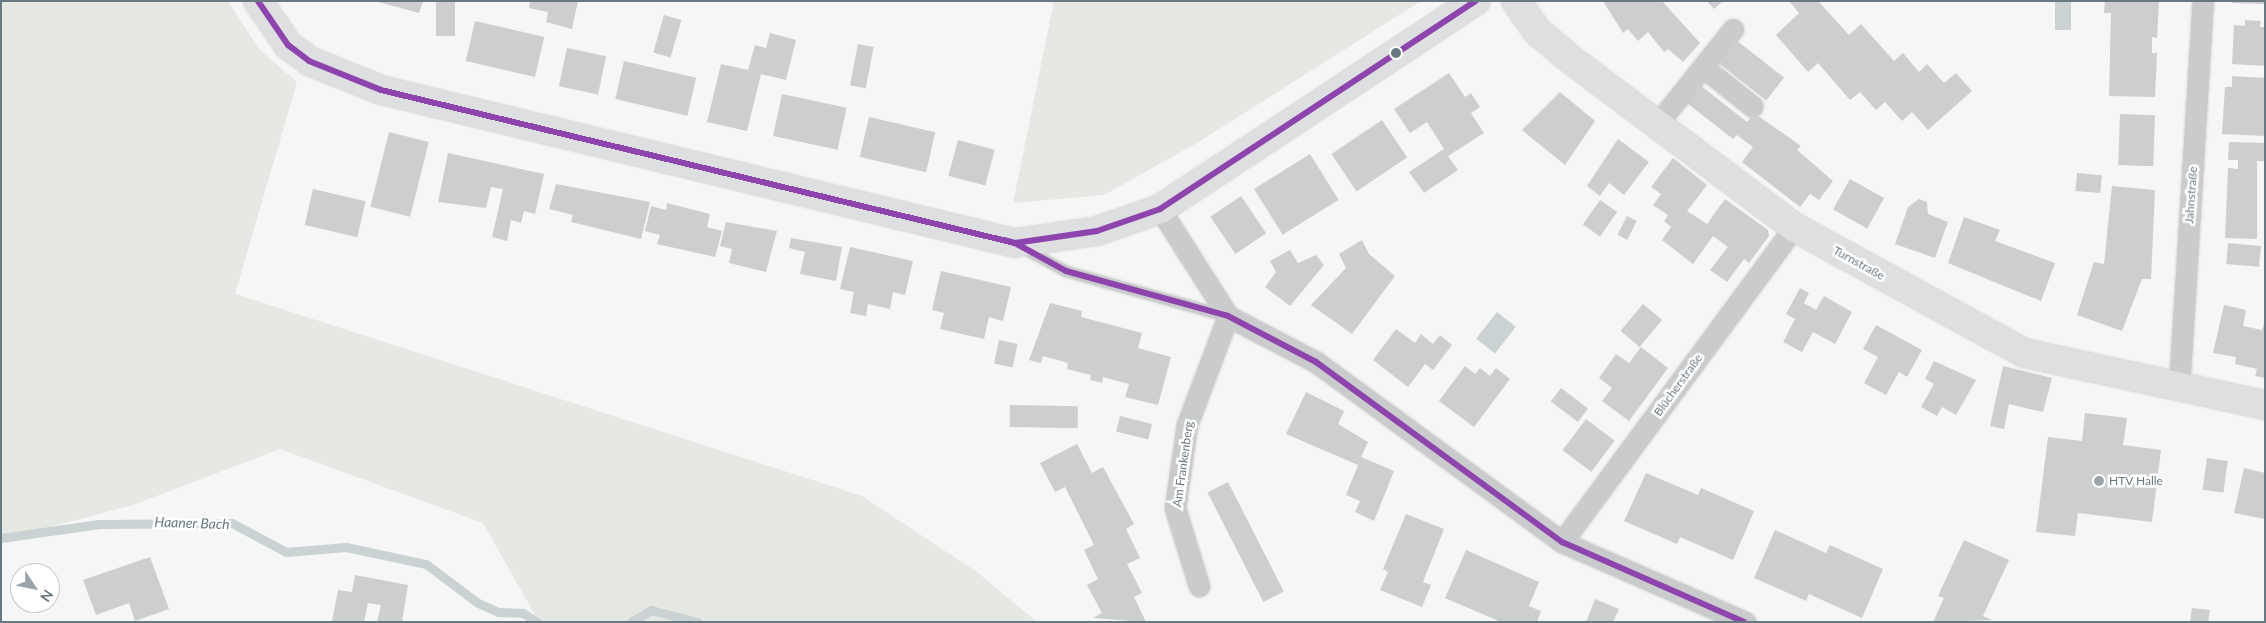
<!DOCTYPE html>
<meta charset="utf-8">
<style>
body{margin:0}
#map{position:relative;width:2266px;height:623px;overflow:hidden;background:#f6f6f6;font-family:Lato,sans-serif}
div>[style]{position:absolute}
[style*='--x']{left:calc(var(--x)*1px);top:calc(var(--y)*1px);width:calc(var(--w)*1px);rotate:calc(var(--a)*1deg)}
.green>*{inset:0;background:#e5e8e3}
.water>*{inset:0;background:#cad2d4;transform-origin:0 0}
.stream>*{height:9px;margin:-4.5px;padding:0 4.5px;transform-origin:4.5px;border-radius:4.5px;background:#cad2d4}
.building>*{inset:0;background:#cdcecf;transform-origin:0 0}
.roads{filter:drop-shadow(0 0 1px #d2d3d3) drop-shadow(0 0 1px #d2d3d3)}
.lane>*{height:11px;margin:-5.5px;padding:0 5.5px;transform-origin:5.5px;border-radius:5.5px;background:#c9cbcc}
.street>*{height:21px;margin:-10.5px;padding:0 10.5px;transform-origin:10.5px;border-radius:10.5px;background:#c9cbcc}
.secondary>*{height:28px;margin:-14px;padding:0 14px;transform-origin:14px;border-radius:14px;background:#dedfe0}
.bus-1>*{height:6px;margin:-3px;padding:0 3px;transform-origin:3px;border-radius:3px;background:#8e44ad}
.dots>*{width:14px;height:14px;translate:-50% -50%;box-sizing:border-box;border:2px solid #fff;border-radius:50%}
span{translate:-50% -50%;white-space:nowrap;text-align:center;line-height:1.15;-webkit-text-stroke:5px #fff;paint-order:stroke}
.street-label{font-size:12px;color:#697982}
.poi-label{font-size:12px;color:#697982}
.left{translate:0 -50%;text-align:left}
.water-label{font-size:14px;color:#65797f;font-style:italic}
.frame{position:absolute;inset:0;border:2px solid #697982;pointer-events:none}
.north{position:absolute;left:10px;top:563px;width:50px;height:50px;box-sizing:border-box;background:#fff;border:1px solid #c3c9cd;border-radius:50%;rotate:124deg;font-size:14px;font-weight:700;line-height:20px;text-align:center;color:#697982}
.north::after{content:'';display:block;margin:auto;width:18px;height:22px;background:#9aa5ab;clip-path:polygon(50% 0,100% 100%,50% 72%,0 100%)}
</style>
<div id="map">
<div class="green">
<i style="clip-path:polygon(1px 1px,228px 1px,259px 49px,297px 82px,235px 294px,862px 496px,977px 572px,1037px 622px,539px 622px,483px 523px,280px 449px,133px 505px,1px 540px)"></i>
<i style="clip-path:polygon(1054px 1px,1421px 1px,1197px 143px,1104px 195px,1013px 203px)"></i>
</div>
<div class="water">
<i style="left:2055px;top:1px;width:16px;height:29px"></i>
<i style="left:1497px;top:312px;width:24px;height:34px;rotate:38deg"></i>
</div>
<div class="stream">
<i style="--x:1;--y:538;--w:99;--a:-8.1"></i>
<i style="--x:99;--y:524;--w:133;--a:-0.4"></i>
<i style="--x:232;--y:523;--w:61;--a:28.2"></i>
<i style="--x:286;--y:552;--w:60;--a:-4.8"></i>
<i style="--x:346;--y:547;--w:82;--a:12"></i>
<i style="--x:426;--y:564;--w:65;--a:36.9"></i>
<i style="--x:478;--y:603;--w:22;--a:24"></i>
<i style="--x:498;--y:612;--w:25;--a:2"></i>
<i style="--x:523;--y:613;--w:17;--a:33"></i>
<i style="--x:631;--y:622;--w:23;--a:-31"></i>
<i style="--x:651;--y:610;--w:48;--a:14.6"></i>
</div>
<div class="building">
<i style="clip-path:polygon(375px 1px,423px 1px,419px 13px)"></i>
<i style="left:436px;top:1px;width:19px;height:35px"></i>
<i style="clip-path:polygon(530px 1px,578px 1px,572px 29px,546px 22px,548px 12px,529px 8px)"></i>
<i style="clip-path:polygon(1603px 1px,1662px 1px,1700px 43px,1683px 62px,1668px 49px,1664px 52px,1648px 32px,1638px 41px,1628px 29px,1623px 33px)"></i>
<i style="clip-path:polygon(1707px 1px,1723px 1px,1714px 9px)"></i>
<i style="clip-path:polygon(1789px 1px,1818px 1px,1849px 35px,1861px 24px,1894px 61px,1903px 53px,1919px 72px,1927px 64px,1944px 83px,1956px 73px,1972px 91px,1928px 130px,1912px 112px,1902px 121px,1885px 102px,1876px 110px,1860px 92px,1850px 100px,1818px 63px,1808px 72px,1776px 35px,1799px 13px)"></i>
<i style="clip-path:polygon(2105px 1px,2159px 1px,2157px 38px,2152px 37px,2152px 53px,2157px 53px,2155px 97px,2109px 96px,2111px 13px,2104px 13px)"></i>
<i style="clip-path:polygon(2232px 1px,2265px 1px,2265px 4px,2232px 3px)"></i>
<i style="left:664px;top:15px;width:18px;height:39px;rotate:16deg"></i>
<i style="clip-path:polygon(2245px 20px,2261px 21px,2260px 27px,2265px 27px,2265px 66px,2232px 64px,2234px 25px,2245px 26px)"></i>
<i style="left:475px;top:21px;width:71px;height:41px;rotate:13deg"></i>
<i style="clip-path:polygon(770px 33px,796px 40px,786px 80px,761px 74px,747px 131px,707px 122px,721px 64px,748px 70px,755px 45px,766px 48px)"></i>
<i style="left:1736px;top:40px;width:61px;height:29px;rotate:38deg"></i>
<i style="left:858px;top:44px;width:16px;height:42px;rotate:11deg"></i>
<i style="left:567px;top:48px;width:40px;height:39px;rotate:12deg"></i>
<i style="left:624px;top:61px;width:74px;height:39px;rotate:13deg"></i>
<i style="clip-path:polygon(1449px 73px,1465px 97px,1471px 93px,1480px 107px,1471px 113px,1484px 133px,1448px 156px,1458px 170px,1424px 193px,1409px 172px,1444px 149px,1427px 122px,1410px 133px,1394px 109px)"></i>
<i style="clip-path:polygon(2232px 76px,2265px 78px,2265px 136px,2222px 134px,2225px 87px,2232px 87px)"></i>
<i style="clip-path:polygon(1700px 85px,1747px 122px,1754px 113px,1801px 146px,1797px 150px,1833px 181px,1819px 200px,1810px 194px,1800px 207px,1742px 162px,1753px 147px,1737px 135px,1733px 139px,1687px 103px)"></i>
<i style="clip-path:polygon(1560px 92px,1595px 121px,1565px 165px,1522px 130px)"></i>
<i style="left:782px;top:94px;width:66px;height:43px;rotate:12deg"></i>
<i style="left:2120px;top:114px;width:35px;height:51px;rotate:2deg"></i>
<i style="left:869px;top:117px;width:68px;height:41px;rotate:13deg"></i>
<i style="left:1382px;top:120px;width:45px;height:61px;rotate:56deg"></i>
<i style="left:389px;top:132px;width:41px;height:77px;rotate:14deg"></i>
<i style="clip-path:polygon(1618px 139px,1649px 162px,1624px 195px,1609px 183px,1600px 196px,1587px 186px)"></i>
<i style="left:958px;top:140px;width:38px;height:37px;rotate:15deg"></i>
<i style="clip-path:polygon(2229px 142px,2265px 143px,2265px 161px,2257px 161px,2257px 239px,2225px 238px,2228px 168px,2238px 169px,2238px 160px,2228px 160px)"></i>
<i style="clip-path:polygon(448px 153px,544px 174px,535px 214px,524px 211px,521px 223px,511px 220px,507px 241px,492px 237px,503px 189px,491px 187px,486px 208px,438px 202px)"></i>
<i style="left:1310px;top:154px;width:54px;height:66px;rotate:58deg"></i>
<i style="clip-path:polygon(1673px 158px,1707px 185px,1687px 211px,1707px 224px,1725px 199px,1768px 230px,1769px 236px,1749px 263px,1744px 259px,1727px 282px,1710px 270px,1728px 247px,1713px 236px,1693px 264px,1662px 240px,1671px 227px,1664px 221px,1668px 215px,1653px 205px,1661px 194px,1651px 187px)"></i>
<i style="left:2077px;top:173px;width:25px;height:18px;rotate:5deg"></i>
<i style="left:1850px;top:179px;width:39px;height:35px;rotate:29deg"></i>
<i style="clip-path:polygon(556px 184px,650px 202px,641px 239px,571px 222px,573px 215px,549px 209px)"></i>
<i style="clip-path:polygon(2112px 186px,2155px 190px,2151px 279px,2142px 279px,2122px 331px,2077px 315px,2094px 262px,2104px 264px)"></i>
<i style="left:313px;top:189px;width:54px;height:37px;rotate:13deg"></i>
<i style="left:1241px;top:196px;width:45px;height:37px;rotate:56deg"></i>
<i style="clip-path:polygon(1919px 199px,1927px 202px,1928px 214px,1948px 222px,1935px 258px,1895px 244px,1908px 207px)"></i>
<i style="left:1600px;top:200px;width:21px;height:30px;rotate:35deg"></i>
<i style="clip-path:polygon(667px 203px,710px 214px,707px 227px,722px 231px,715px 257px,657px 244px,660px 235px,645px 231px,651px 206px,666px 210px)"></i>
<i style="left:1627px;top:216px;width:11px;height:21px;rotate:27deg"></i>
<i style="clip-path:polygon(1964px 217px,2000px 230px,1995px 241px,2055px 263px,2041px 301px,1948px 263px)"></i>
<i style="clip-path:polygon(726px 222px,777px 231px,766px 272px,729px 263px,732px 249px,720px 246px)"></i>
<i style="clip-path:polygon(791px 238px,842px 247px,836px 281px,800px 274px,805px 252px,789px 248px)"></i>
<i style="clip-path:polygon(1362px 240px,1369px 254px,1395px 276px,1352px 334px,1311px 305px,1346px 268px,1339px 254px)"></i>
<i style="left:2228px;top:243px;width:33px;height:21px;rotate:5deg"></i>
<i style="clip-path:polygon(850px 247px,913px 261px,905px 295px,893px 292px,890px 309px,868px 304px,866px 316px,850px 313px,854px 292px,840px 289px)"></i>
<i style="clip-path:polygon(1290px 250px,1298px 263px,1316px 255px,1324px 265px,1290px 306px,1265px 287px,1276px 272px,1270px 261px)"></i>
<i style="clip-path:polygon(941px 271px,1011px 287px,1003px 321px,989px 317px,984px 339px,940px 329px,944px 313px,932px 310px)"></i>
<i style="clip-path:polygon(1800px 288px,1809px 293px,1804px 303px,1816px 310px,1824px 296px,1852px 312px,1835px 344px,1813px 332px,1802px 352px,1783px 342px,1795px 319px,1786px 314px)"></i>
<i style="clip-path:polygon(1050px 303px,1082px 311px,1081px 317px,1142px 333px,1138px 348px,1171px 357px,1158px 405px,1125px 397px,1129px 384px,1103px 377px,1102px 383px,1090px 380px,1091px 375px,1067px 369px,1068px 363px,1043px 356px,1041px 363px,1029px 360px)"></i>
<i style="left:1643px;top:304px;width:25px;height:35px;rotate:40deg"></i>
<i style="clip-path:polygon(2224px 305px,2246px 310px,2243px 326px,2262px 330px,2265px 320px,2265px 378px,2255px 376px,2257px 369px,2235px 364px,2236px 357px,2213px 353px)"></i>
<i style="clip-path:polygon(1876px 325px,1922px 350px,1907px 377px,1899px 372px,1886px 395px,1864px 383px,1878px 357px,1863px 349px)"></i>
<i style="clip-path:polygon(1396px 329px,1415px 343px,1421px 334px,1433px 344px,1440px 335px,1452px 345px,1433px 370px,1425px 364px,1408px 387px,1373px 360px)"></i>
<i style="left:999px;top:340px;width:19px;height:24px;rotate:12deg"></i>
<i style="clip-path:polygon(1641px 347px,1668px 368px,1629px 421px,1602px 401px,1612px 388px,1599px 378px,1616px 354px,1629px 363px)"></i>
<i style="clip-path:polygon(1934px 361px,1976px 380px,1956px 415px,1942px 407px,1937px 416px,1921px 407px,1934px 384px,1925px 379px)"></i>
<i style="clip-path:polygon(1465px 366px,1475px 374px,1480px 368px,1490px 376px,1496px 368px,1510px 379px,1474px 427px,1439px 401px)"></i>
<i style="clip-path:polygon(2003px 366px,2052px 378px,2043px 412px,2009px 404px,2004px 429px,1990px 426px)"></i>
<i style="left:1561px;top:388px;width:34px;height:17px;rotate:37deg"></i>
<i style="clip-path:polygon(1306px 392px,1344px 411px,1338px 424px,1368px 442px,1361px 457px,1394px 471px,1374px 521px,1355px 512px,1360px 501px,1346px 495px,1358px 465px,1286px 434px)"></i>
<i style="left:1010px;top:405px;width:68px;height:22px;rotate:1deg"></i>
<i style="clip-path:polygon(2085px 413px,2127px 418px,2123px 445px,2161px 450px,2152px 522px,2078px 513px,2075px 536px,2036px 532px,2048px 437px,2082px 441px)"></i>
<i style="left:1120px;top:416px;width:33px;height:16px;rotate:14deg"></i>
<i style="left:1586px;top:419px;width:36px;height:39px;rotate:37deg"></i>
<i style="clip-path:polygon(1077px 444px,1092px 473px,1103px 467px,1134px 524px,1126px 529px,1140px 558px,1127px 564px,1142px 593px,1134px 597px,1146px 622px,1093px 618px,1102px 613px,1087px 585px,1098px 579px,1084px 550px,1094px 545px,1065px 487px,1055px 492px,1040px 463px)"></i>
<i style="left:2207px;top:458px;width:21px;height:32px;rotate:8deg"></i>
<i style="clip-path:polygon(2244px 468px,2265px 473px,2265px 519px,2234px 513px)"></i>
<i style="clip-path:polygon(1646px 473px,1698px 495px,1701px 488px,1754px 511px,1733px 560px,1680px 537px,1677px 544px,1624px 521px)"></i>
<i style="left:1228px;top:482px;width:123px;height:23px;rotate:63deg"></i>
<i style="clip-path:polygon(1406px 514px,1444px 529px,1423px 582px,1431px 585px,1422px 607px,1380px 590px,1388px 572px,1383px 569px)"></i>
<i style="clip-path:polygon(1775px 530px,1826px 553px,1830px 545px,1883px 569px,1862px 618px,1809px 594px,1806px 601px,1754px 578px)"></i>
<i style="clip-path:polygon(1964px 540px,2009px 560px,1983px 616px,1992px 620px,1933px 622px,1944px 598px,1938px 596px)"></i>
<i style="clip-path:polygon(1466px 550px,1539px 582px,1529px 606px,1541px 611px,1537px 622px,1501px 622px,1445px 598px)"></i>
<i style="clip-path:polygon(150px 557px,169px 609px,135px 621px,129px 603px,96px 615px,83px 580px)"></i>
<i style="clip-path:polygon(355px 575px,408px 585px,402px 622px,377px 622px,381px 605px,368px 603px,364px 622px,332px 621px,338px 590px,352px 592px)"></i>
<i style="clip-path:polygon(1595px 599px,1619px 609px,1613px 622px,1586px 622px)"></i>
<i style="clip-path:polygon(2192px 608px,2210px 610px,2208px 622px,2190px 622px)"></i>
</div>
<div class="roads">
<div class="lane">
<i style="--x:1023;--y:248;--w:49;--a:28.1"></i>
<i style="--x:1066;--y:271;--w:167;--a:15.6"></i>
</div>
<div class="street">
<i style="--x:1703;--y:67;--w:63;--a:38.5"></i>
<i style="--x:1658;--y:123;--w:120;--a:-51.4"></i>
<i style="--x:1160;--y:209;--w:127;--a:57.6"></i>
<i style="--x:1228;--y:316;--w:99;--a:27.6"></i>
<i style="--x:1316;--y:362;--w:305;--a:36.2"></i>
<i style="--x:1562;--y:542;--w:200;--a:23.6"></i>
<i style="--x:2179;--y:389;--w:389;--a:-86.5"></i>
<i style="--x:1562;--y:542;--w:391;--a:-53.6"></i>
<i style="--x:1199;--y:586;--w:82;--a:-107.1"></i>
<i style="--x:1175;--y:508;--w:84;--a:-81.8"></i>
<i style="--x:1187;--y:425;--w:116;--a:-69.4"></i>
</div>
<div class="secondary">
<i style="--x:258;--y:1;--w:53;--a:55.7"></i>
<i style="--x:288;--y:45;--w:26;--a:37"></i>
<i style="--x:309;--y:61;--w:78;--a:21.9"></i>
<i style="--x:381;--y:90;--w:652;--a:13.57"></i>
<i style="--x:1015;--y:243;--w:83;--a:-8.3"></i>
<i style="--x:1097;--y:231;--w:67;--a:-19.2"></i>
<i style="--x:1160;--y:209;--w:378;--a:-33.4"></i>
<i style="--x:1516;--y:1;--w:38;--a:55"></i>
<i style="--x:1538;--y:32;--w:35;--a:40"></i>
<i style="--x:1565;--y:55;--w:286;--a:36.9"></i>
<i style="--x:1794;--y:227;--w:262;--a:28.7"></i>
<i style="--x:2024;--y:353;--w:247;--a:12.2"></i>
</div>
</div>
<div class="bus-1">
<i style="--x:258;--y:1;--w:53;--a:55.7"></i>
<i style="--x:288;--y:45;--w:26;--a:37"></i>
<i style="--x:309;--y:61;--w:78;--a:21.9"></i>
<i style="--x:381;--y:90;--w:652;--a:13.57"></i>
<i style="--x:1015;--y:243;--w:58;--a:28.8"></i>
<i style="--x:1066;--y:271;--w:168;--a:15.5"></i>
<i style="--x:1228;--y:316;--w:99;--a:27.6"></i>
<i style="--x:1316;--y:362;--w:305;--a:36.2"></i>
<i style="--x:1562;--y:542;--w:199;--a:23.7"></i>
<i style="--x:1004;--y:240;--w:11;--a:15"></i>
<i style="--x:1015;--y:243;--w:83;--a:-8.3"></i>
<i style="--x:1097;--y:231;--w:67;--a:-19.2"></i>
<i style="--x:1160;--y:209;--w:378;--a:-33.4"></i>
</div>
<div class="dots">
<i style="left:1396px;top:53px;background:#697982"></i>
<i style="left:2099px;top:481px;background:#9aa5ab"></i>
</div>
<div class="street-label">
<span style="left:2191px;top:195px;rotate:-86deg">Jahnstraße</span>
<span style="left:1859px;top:263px;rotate:29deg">Turnstraße</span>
<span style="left:1678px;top:385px;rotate:-54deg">Blücherstraße</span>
<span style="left:1183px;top:464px;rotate:-82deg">Am Frankenberg</span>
</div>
<div class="poi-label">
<span class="left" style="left:2109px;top:481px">HTV Halle</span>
</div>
<div class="water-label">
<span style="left:192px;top:523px;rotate:2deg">Haaner Bach</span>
</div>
<div class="frame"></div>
<div class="north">N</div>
</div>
